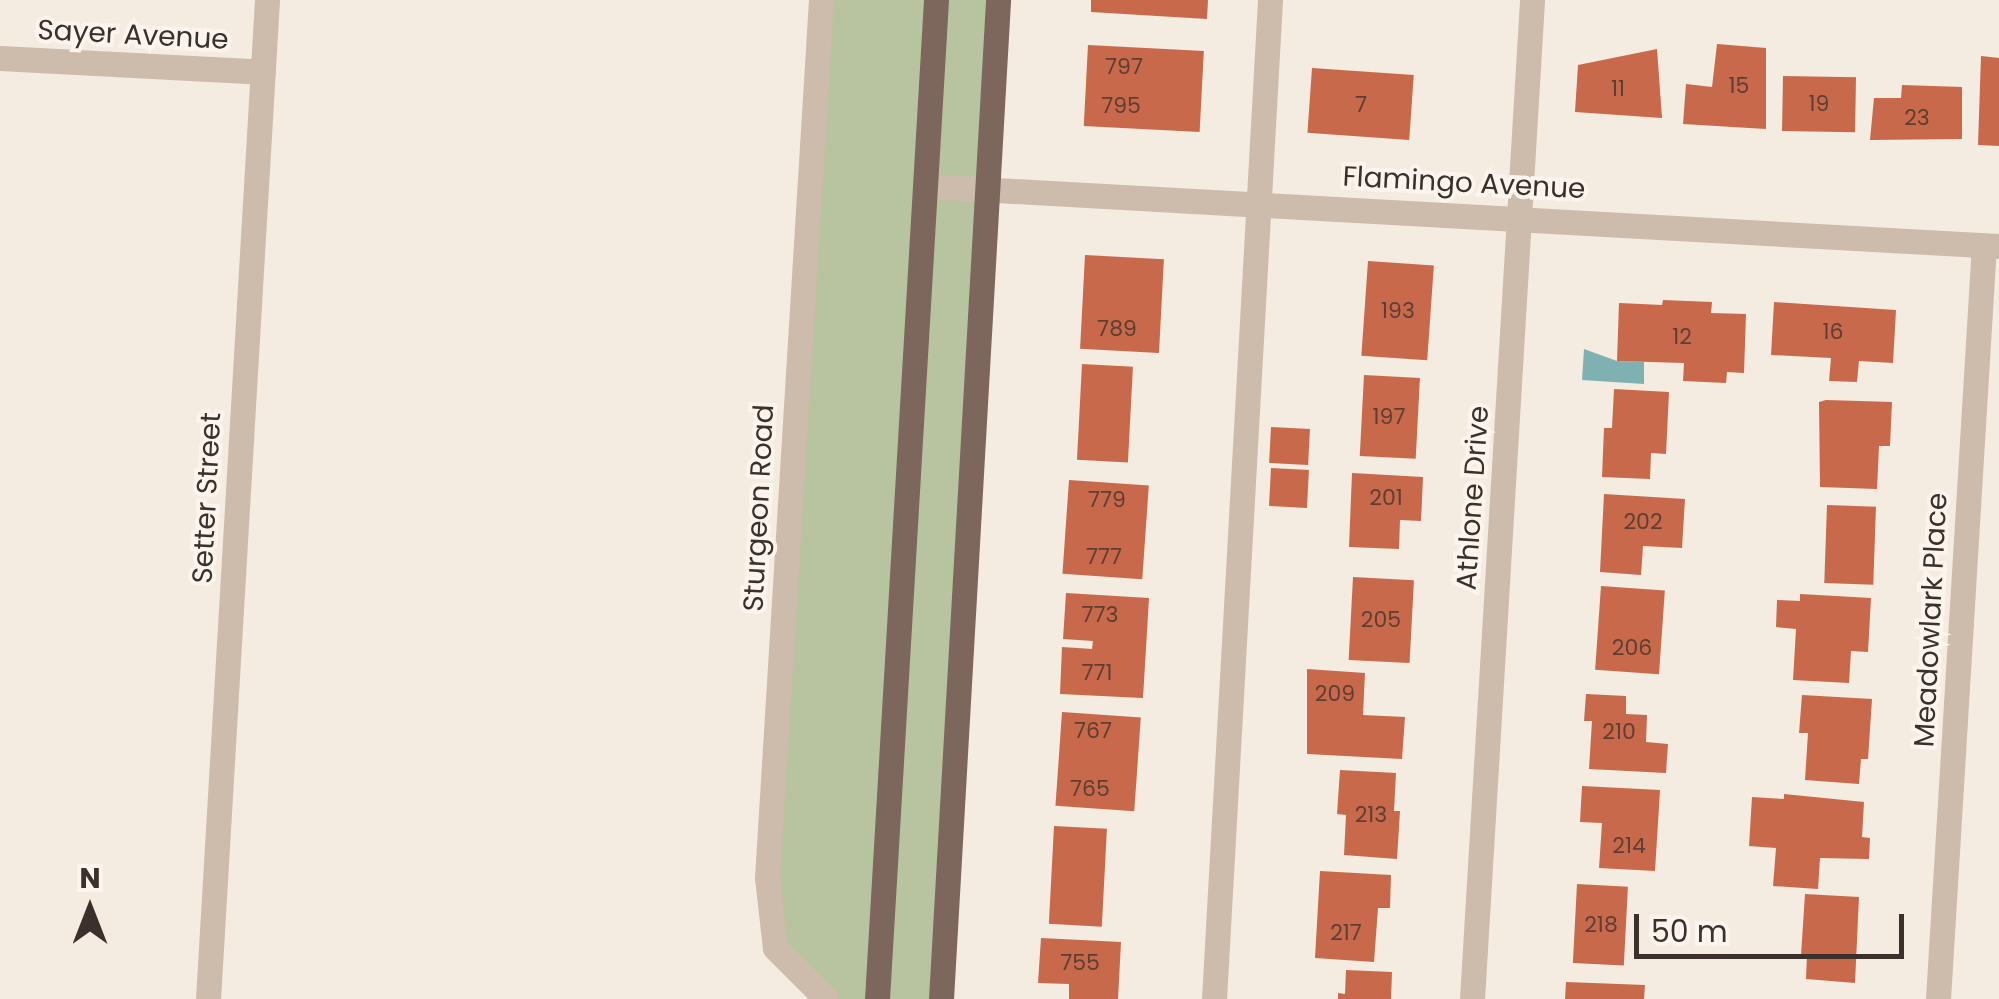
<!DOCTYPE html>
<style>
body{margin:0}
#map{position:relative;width:1999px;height:999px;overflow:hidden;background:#f4ebe1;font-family:Poppins,sans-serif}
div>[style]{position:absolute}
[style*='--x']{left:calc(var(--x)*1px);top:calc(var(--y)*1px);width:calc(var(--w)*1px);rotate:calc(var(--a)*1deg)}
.green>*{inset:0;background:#b8c4a0}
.water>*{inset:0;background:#7fb0b2}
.building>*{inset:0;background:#c8694b;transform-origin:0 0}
.minor>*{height:25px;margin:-12.5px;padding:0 12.5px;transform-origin:12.5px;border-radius:12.5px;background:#cdbbac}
.major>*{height:25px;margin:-12.5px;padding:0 12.5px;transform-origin:12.5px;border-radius:12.5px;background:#7d675c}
span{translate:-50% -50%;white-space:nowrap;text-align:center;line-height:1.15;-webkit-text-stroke:8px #fbf5ee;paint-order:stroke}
.number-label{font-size:22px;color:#5e3e33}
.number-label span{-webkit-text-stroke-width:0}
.street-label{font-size:28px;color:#3b302b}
.north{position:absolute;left:40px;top:859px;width:100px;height:100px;-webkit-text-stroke:8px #fbf5ee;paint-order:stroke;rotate:0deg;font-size:28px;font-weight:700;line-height:40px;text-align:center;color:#3b302b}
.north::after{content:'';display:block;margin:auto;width:35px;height:45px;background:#3b302b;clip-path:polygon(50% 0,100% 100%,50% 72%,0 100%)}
.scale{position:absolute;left:1634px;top:914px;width:270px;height:45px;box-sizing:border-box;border:5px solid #3b302b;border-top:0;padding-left:12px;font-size:30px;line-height:35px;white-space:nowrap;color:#3b302b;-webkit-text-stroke:8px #fbf5ee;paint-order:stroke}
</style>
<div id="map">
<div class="green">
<i style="clip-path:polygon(821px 0,998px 0,941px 999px,826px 999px,775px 948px)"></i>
</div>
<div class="water">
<i style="clip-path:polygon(1584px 349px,1617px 361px,1644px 362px,1644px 384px,1582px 380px)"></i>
</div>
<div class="building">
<i style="clip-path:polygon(1091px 0,1208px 0,1207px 19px,1091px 12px)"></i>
<i style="clip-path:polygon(1717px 44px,1766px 48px,1766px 129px,1683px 124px,1686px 84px,1712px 87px)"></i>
<i style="left:1088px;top:45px;width:116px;height:81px;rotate:3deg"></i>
<i style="clip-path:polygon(1657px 49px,1662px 118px,1575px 112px,1578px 65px)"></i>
<i style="clip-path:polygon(1981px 56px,1999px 58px,1999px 146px,1978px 145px)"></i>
<i style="left:1312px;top:68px;width:102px;height:65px;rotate:4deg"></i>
<i style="left:1783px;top:76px;width:73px;height:55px;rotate:1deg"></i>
<i style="clip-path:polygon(1902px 85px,1962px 87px,1962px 139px,1870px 140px,1874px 98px,1901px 98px)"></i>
<i style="left:1085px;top:255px;width:79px;height:94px;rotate:3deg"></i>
<i style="left:1368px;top:261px;width:66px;height:95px;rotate:4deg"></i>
<i style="clip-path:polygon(1663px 300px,1712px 302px,1711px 313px,1746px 314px,1744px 373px,1727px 372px,1726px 383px,1683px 381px,1684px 363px,1617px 361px,1619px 303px,1662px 305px)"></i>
<i style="clip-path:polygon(1774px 302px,1896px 310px,1893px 363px,1859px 361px,1857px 382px,1829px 381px,1831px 358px,1771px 355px)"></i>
<i style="left:1082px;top:364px;width:51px;height:96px;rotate:3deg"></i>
<i style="left:1364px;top:375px;width:56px;height:81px;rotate:3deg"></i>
<i style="clip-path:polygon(1614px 389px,1669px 392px,1666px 454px,1651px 453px,1650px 479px,1602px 477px,1604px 428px,1612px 428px)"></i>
<i style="clip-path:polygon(1826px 400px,1892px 402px,1890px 446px,1879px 446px,1877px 489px,1820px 487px,1819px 402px)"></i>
<i style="left:1271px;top:427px;width:39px;height:36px;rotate:3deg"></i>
<i style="left:1271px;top:468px;width:38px;height:38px;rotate:3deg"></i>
<i style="clip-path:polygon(1352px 473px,1423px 477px,1421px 521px,1400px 520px,1399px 549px,1349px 547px)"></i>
<i style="left:1069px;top:480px;width:80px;height:94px;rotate:4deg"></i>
<i style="clip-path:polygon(1604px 494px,1685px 499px,1682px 548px,1643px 546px,1641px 575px,1600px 572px)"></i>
<i style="left:1827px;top:505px;width:49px;height:78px;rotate:2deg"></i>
<i style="left:1353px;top:577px;width:61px;height:83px;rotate:3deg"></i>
<i style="left:1601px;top:586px;width:64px;height:84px;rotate:4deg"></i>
<i style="clip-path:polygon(1066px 593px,1149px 598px,1143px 698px,1060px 694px,1062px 647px,1092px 649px,1093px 641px,1063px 639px)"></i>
<i style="clip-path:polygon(1800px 594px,1871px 598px,1868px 652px,1851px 651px,1849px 683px,1793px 680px,1796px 629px,1776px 627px,1777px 600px,1800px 601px)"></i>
<i style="clip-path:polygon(1307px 669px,1365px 673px,1363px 715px,1405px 717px,1402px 759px,1307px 754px)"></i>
<i style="clip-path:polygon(1586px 694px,1626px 696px,1626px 714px,1647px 715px,1646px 742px,1668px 744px,1666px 773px,1589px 769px,1592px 721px,1584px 721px)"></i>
<i style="clip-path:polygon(1802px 695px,1872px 699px,1868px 759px,1861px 759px,1859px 784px,1805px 780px,1808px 733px,1799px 733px)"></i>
<i style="left:1062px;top:712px;width:79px;height:94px;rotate:4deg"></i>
<i style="clip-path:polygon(1340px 770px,1396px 773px,1394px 811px,1400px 811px,1397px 859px,1344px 855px,1346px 815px,1337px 814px)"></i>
<i style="clip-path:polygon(1582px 786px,1660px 790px,1655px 871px,1599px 868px,1602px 823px,1580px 822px)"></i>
<i style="clip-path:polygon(1784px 794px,1864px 802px,1862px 837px,1870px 838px,1869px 859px,1820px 858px,1818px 889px,1773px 886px,1776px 848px,1749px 846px,1752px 797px,1784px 799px)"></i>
<i style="left:1054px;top:826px;width:53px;height:98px;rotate:3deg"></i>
<i style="clip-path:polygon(1320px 871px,1391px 875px,1390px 908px,1378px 908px,1374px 962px,1315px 958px)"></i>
<i style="left:1577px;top:884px;width:51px;height:79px;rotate:3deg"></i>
<i style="clip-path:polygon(1805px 894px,1859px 897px,1855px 983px,1806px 979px,1807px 955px,1801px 955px)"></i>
<i style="clip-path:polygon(1041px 938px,1121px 942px,1118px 999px,1069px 999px,1069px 984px,1038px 983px)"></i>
<i style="clip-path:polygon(1346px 970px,1392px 972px,1391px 999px,1338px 999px,1338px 993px,1345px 994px)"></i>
<i style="clip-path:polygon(1566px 982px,1645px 985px,1644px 999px,1565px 999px)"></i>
</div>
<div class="minor">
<i style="--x:821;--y:0;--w:879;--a:93.52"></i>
<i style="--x:767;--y:877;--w:71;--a:83.6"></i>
<i style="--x:775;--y:948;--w:72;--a:45"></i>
<i style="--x:0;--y:58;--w:263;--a:3"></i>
<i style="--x:925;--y:186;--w:1076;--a:3.2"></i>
<i style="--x:208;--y:999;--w:1001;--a:-86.62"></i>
<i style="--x:1214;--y:999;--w:1001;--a:-86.79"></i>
<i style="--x:1472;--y:999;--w:1001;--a:-86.56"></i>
<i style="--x:1938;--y:999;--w:755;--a:-86.51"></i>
</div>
<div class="major">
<i style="--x:877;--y:999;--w:1001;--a:-86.62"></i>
<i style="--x:941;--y:999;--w:1001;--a:-86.73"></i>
</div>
<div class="number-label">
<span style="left:1124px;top:67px">797</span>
<span style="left:1739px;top:86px">15</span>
<span style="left:1618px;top:89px">11</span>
<span style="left:1819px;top:104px">19</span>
<span style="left:1361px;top:105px">7</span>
<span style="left:1121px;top:106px">795</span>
<span style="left:1917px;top:118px">23</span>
<span style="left:1398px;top:311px">193</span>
<span style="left:1117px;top:329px">789</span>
<span style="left:1833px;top:332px">16</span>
<span style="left:1682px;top:337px">12</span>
<span style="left:1389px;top:417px">197</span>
<span style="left:1386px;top:498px">201</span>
<span style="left:1107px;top:500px">779</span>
<span style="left:1643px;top:522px">202</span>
<span style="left:1104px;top:557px">777</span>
<span style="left:1100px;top:615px">773</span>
<span style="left:1381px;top:620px">205</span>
<span style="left:1632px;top:648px">206</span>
<span style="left:1097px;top:673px">771</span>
<span style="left:1335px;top:694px">209</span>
<span style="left:1093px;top:731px">767</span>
<span style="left:1619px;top:732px">210</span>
<span style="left:1090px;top:789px">765</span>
<span style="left:1371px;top:815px">213</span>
<span style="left:1629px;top:846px">214</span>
<span style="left:1601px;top:925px">218</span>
<span style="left:1346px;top:933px">217</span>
<span style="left:1080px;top:963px">755</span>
</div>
<div class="street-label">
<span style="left:133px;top:35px;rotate:3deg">Sayer Avenue</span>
<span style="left:1464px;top:183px;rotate:3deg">Flamingo Avenue</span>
<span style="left:207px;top:498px;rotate:-87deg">Setter Street</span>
<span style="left:1473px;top:498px;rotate:-86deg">Athlone Drive</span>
<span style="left:759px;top:508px;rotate:-87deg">Sturgeon Road</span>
<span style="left:1931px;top:620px;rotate:-87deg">Meadowlark Place</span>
</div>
<div class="north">N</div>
<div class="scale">50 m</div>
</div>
